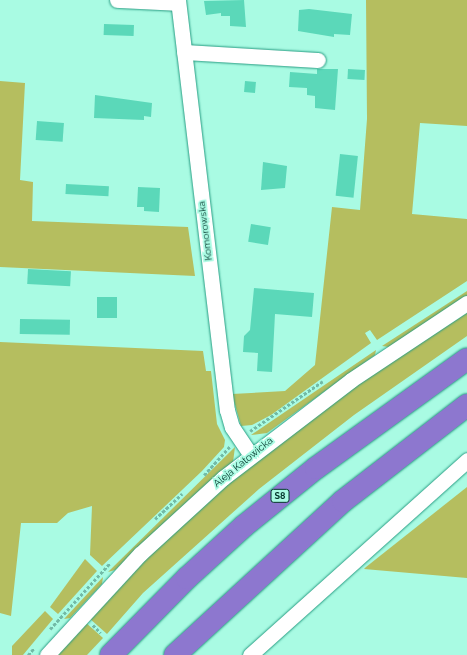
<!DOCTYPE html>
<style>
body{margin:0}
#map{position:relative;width:467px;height:655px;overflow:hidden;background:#a9fbe3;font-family:Raleway,sans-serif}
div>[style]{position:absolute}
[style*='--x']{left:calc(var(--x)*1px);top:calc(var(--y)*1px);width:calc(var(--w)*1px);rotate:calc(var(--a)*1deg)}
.green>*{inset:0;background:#b5be5f}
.building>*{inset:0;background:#5bd8b9;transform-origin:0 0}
.path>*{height:2.5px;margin-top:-1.25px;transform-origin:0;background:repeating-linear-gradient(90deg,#72baa6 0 3px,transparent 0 5px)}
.roads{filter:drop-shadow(0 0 1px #289d83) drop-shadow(0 0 1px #289d83)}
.minor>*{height:15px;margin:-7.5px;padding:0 7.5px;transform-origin:7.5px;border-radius:7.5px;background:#fff}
.highway>*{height:22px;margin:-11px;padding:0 11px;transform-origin:11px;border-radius:11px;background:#8d77cf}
span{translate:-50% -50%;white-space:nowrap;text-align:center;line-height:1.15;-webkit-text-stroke:3.5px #a9fbe3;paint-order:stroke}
.shield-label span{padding:1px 3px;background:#a9fbe3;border:1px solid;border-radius:3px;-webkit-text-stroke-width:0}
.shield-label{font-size:9px;color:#05372c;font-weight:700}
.street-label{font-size:10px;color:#05372c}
</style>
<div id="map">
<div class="green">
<i style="clip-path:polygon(366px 0,467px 0,467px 126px,420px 123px,412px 214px,467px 219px,467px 281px,377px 340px,370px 330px,365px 333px,371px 343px,271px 415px,252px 425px,241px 426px,232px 394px,285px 391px,315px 365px,332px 207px,360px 210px,367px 119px)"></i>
<i style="clip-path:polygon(0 81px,25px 83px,20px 180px,33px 182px,32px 221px,188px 227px,195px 276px,0 267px)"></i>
<i style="clip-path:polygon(467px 291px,467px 296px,389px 347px,382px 346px)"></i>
<i style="clip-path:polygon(467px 313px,467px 336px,354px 415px,259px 489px,143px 593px,107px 634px,89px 618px,173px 531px,243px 470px,355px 386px)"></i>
<i style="clip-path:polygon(0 342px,203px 351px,206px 371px,211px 371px,217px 424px,225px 440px,224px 447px,202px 471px,102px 566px,90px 555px,92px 506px,68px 513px,57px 523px,21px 523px,11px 616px,0 613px)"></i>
<i style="clip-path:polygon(376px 350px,375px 355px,267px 433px,251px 435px)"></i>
<i style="clip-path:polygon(235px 447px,233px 462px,115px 570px,108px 572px)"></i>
<i style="clip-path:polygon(467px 487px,467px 578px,364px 569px,366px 567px)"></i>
<i style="clip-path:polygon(85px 559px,97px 571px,58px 614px,50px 607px)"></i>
<i style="clip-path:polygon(103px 577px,102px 584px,70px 618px,64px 619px)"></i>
<i style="clip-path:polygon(45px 611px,53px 619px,23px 655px,12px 655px,12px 646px)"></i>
<i style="clip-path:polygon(84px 621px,103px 638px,87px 655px,56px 655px)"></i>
</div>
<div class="building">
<i style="clip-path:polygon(244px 0,246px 27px,230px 26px,230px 16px,221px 16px,221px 13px,206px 15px,204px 1px)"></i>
<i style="clip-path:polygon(309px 9px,352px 14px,350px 35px,334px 34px,334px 37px,298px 31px,299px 10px)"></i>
<i style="left:104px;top:24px;width:30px;height:11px;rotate:2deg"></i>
<i style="clip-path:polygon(317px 69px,338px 69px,335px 110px,315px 108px,315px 96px,307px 95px,307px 88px,289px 87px,290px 72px,317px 74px)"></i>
<i style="left:348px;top:69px;width:17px;height:10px;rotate:3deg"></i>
<i style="left:245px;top:81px;width:11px;height:11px;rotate:5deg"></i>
<i style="clip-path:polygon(95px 95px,152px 103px,151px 117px,144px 116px,144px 120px,94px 118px)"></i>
<i style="left:37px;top:121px;width:27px;height:19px;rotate:4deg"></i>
<i style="left:340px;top:154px;width:18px;height:42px;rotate:6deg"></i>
<i style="clip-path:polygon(263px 162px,287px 166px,285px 188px,261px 190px)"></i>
<i style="left:66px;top:184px;width:43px;height:10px;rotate:3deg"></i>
<i style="clip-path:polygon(138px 187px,160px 188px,159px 212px,144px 211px,144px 207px,137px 207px)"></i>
<i style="left:251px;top:224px;width:20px;height:18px;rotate:9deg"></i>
<i style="left:28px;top:269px;width:43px;height:15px;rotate:3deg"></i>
<i style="clip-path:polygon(254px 288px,314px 293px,312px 317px,275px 314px,272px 372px,257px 371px,258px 353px,243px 352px,244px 336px,250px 330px)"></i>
<i style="left:97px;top:297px;width:20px;height:21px"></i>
<i style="left:20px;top:319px;width:50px;height:15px;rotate:1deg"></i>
</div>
<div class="path">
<i style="--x:250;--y:431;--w:88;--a:-34.4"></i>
<i style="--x:204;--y:475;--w:39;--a:-48"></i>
<i style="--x:155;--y:519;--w:37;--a:-43"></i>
<i style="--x:93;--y:625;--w:11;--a:45"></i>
<i style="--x:50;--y:629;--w:89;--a:-47.7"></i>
<i style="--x:28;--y:655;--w:9;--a:-49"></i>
</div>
<div class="roads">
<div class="minor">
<i style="--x:117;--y:0;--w:61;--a:2.8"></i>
<i style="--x:178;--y:0;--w:413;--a:83.2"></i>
<i style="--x:227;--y:410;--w:18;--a:74"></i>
<i style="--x:232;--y:427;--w:34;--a:56"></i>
<i style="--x:184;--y:52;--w:134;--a:3.4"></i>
<i style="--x:47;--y:655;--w:137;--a:-47.4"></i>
<i style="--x:140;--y:554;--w:113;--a:-42.5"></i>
<i style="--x:223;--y:478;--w:161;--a:-37.4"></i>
<i style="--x:351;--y:380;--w:139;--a:-33.6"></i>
<i style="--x:250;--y:655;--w:292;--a:-41.9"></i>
</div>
<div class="highway">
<i style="--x:111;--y:655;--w:108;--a:-45.4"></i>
<i style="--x:187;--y:578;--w:77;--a:-42.4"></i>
<i style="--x:244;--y:526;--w:92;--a:-38.9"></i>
<i style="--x:316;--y:468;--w:186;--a:-35.8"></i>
<i style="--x:175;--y:655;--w:228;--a:-42.5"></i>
<i style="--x:343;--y:501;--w:157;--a:-37.7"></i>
</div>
</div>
<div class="shield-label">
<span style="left:280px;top:496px">S8</span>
</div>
<div class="street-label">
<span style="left:205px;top:231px;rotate:-97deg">Komorowska</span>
<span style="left:243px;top:462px;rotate:-39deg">Aleja Katowicka</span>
</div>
</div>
